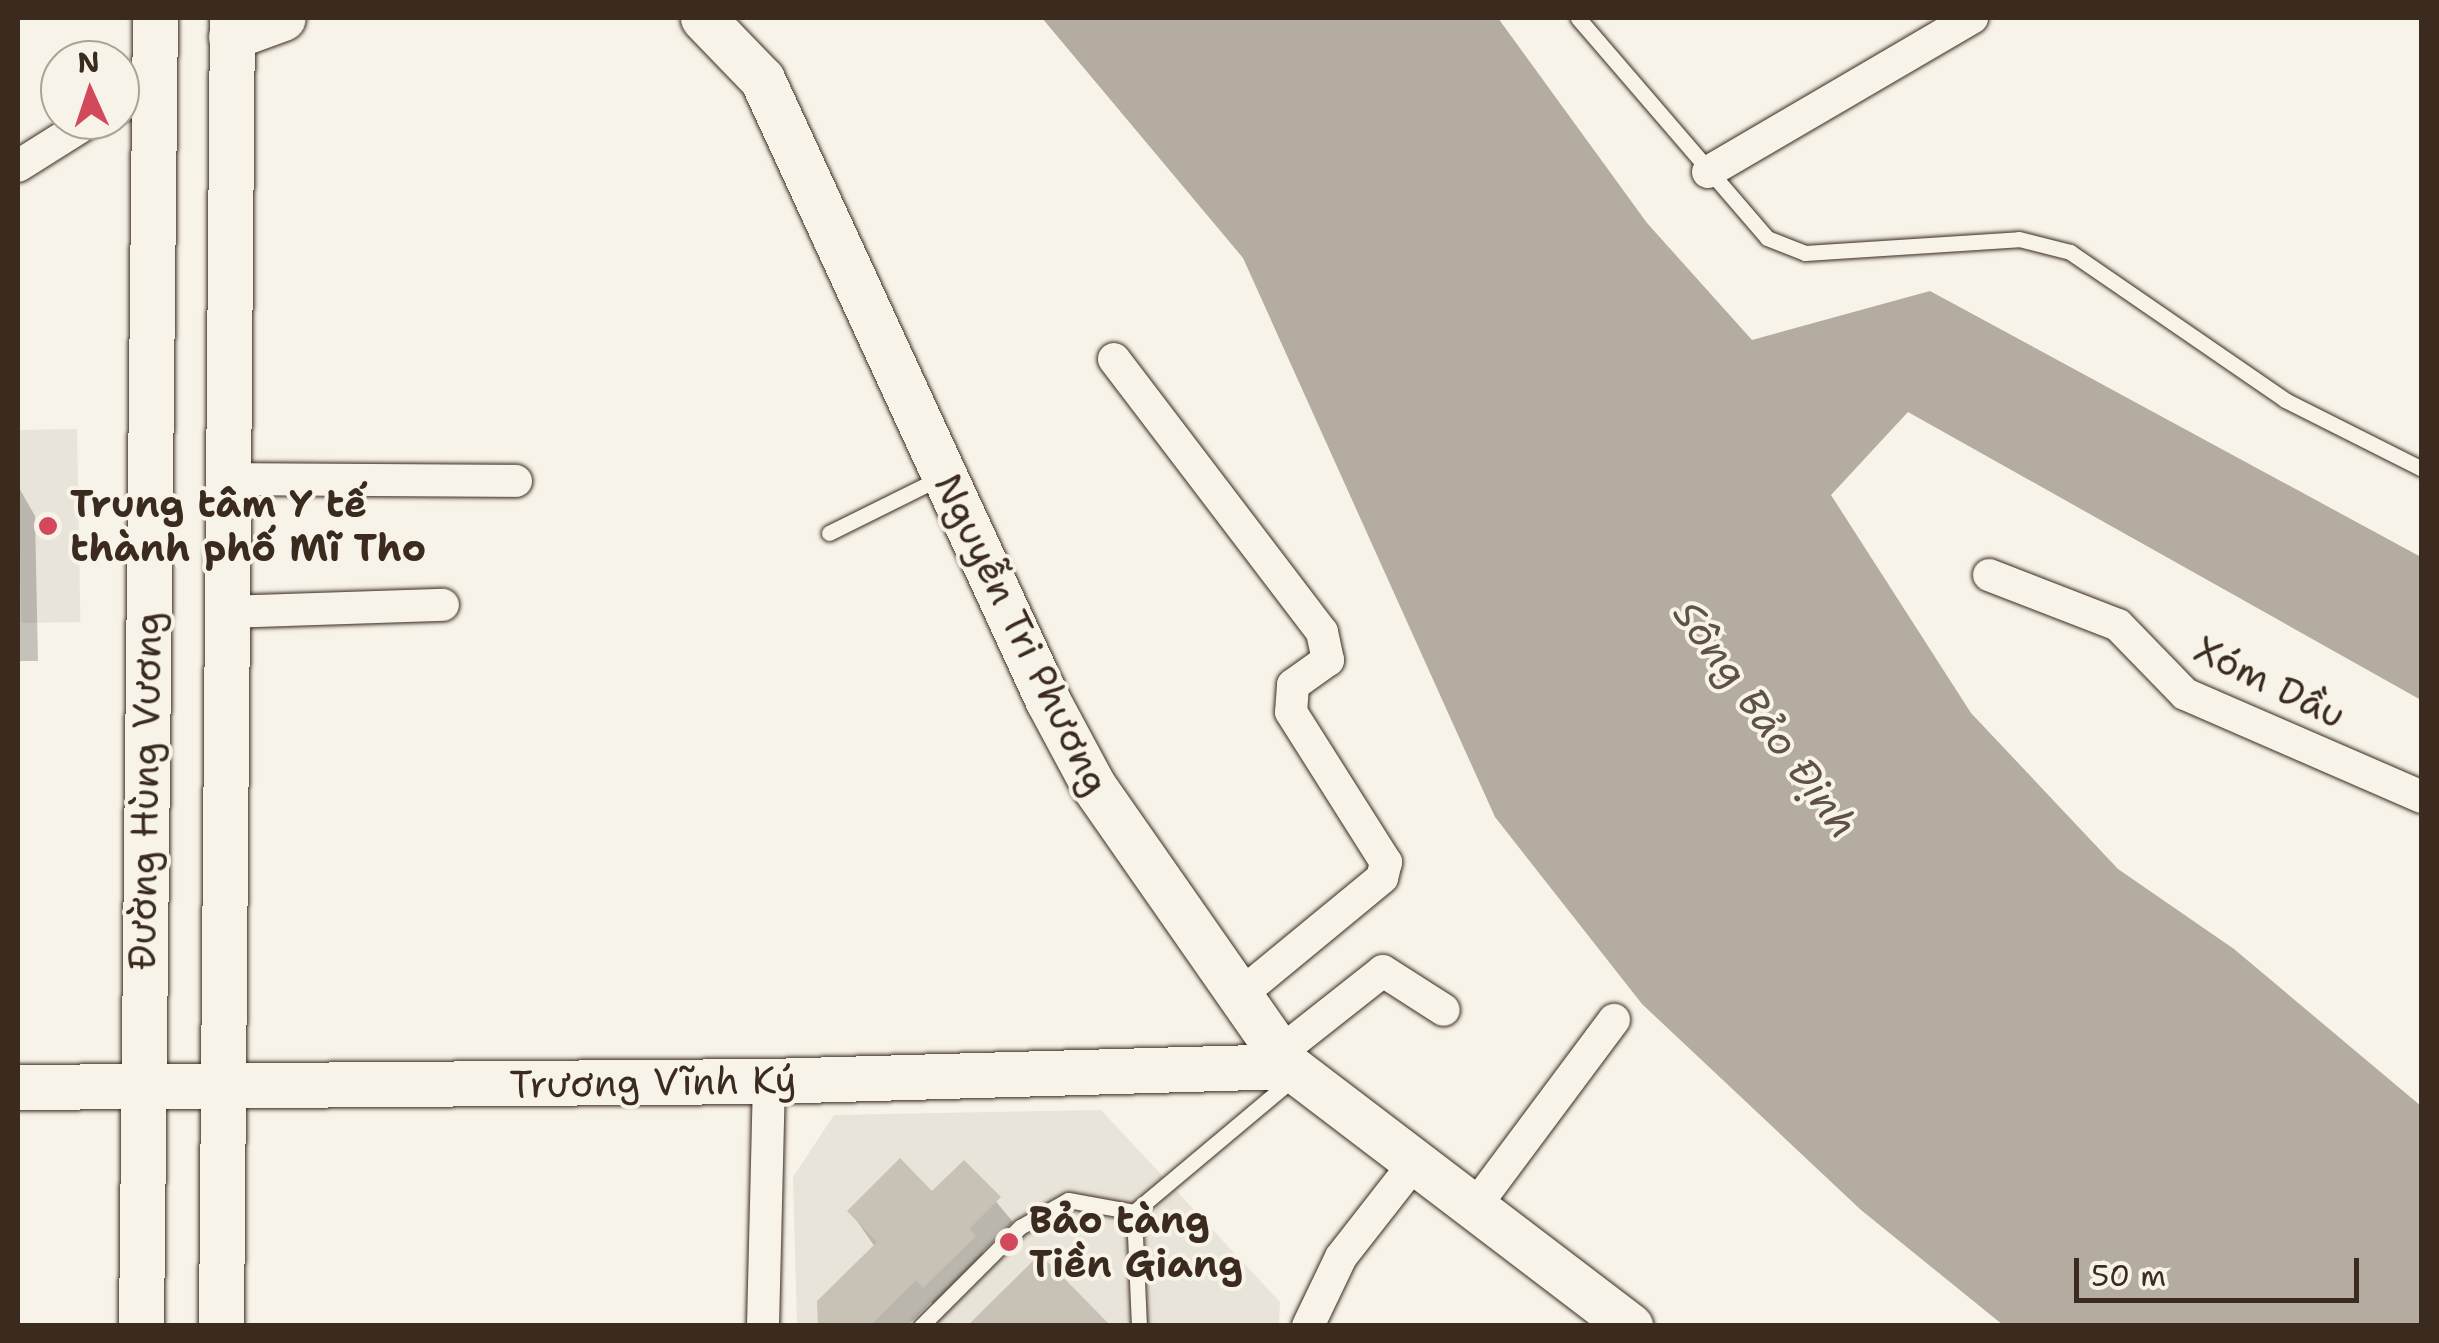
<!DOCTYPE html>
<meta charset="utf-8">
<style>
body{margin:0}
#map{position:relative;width:2439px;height:1343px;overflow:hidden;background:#f7f3e8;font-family:"Shantell Sans",sans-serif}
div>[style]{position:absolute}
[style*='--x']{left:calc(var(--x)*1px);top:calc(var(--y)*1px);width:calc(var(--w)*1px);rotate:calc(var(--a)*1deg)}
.built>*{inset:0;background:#e9e4d9;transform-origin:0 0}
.water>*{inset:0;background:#b4aca0}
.shadow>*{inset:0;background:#0003}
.building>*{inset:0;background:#c8c1b6}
.roads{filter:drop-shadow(0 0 2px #3b2a1e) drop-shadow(0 0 2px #3b2a1e)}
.lane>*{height:15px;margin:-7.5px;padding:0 7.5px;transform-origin:7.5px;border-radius:7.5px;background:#f7f3e8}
.street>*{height:32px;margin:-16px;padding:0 16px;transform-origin:16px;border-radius:16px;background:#f7f3e8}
.secondary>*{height:45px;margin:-22.5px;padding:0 22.5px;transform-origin:22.5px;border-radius:22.5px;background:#f7f3e8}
.dots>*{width:28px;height:28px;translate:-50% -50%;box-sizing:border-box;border:5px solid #f7f3e8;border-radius:50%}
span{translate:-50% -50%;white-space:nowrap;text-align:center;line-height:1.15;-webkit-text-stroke:8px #f7f3e8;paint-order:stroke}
.poi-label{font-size:38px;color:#3b2a1e;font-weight:700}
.left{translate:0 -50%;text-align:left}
.street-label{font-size:38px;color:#3b2a1e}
.water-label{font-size:40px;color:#5f5145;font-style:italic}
.frame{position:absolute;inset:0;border:20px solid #3b2a1e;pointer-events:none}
.north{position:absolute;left:40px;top:40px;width:100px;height:100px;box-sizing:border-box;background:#f7f3e8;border:2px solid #aca397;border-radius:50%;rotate:357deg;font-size:28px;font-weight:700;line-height:40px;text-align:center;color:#3b2a1e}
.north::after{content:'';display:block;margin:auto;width:35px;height:45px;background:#d1495b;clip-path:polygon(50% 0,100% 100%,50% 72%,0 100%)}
.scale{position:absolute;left:2074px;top:1258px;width:285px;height:45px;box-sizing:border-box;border:5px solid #3b2a1e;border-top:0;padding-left:12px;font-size:30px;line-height:35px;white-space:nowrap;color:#3b2a1e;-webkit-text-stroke:8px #f7f3e8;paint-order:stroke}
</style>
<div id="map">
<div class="built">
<i style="left:77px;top:429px;width:193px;height:59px;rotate:89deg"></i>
<i style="clip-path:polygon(1101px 1110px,1280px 1302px,1279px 1325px,797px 1325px,793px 1177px,834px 1115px)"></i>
</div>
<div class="water">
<i style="clip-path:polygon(1042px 18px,1498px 18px,1647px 223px,1752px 340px,1930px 291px,2421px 557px,2421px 700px,1908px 412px,1831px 495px,1971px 713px,2118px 869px,2234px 949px,2421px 1106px,2421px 1325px,2003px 1325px,1861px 1210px,1642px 1004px,1495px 817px,1243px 258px)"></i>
</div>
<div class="shadow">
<i style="clip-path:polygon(18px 486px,35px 516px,38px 661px,18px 661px)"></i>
<i style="clip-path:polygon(964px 1163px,1013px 1222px,982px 1252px,988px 1261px,938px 1310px,931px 1302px,907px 1326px,820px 1326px,875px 1247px,850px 1211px,932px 1194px)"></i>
</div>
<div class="building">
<i style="clip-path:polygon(900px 1158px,932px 1191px,964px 1160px,1001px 1197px,969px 1229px,976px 1236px,923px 1288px,916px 1280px,870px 1326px,818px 1326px,817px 1301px,877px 1242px,847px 1211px)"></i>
<i style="clip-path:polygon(1040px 1254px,1111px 1326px,967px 1326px)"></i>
</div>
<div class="roads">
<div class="lane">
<i style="--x:1578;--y:18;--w:290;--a:49.3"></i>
<i style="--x:1767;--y:238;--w:41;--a:21.5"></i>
<i style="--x:1805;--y:253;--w:214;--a:-3.7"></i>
<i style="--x:2019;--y:239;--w:53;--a:14.3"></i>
<i style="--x:2070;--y:252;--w:261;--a:34.5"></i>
<i style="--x:2285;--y:400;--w:153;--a:26.7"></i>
<i style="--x:829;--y:533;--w:126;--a:-26.4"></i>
<i style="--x:1134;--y:1212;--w:114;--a:87.5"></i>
<i style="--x:921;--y:1326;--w:140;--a:-45"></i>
<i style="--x:1020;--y:1227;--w:55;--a:-29.4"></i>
<i style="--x:1068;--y:1200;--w:67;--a:10.3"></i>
<i style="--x:1134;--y:1212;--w:210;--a:-40"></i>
</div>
<div class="street">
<i style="--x:120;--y:106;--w:38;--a:-25"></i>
<i style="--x:18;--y:166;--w:86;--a:-32.2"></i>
<i style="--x:1708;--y:172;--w:306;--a:-30.3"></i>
<i style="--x:1114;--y:359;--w:343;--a:52.7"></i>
<i style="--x:1322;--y:632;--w:29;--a:78"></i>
<i style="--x:1328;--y:660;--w:43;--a:144.5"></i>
<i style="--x:1293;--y:685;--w:27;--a:94"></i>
<i style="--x:1291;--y:712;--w:178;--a:57.7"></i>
<i style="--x:1386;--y:862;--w:16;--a:104"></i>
<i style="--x:1382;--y:878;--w:185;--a:140.5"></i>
<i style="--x:229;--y:479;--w:287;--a:0.4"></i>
<i style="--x:1989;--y:575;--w:138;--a:21.2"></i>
<i style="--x:2118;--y:625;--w:96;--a:45.8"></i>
<i style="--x:2185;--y:694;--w:258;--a:23.5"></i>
<i style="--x:227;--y:612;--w:216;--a:-1.9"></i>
<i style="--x:1279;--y:1053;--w:132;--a:-38.3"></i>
<i style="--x:1383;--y:971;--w:72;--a:32.6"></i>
<i style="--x:1473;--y:1209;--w:236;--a:-53.3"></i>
<i style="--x:763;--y:1326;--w:245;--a:-88.6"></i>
<i style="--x:1308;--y:1326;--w:76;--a:-64.4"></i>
<i style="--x:1341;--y:1257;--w:117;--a:-52"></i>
</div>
<div class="secondary">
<i style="--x:703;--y:18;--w:85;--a:46"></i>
<i style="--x:762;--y:79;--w:685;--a:65.31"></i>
<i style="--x:1048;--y:701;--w:95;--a:61.8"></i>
<i style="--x:1093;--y:785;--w:343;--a:55.1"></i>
<i style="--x:1289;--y:1066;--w:429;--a:37.3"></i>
<i style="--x:231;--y:37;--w:55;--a:-20.1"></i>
<i style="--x:18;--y:1087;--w:751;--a:-0.46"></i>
<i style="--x:769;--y:1081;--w:520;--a:-1.65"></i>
<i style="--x:141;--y:1326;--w:1308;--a:-89.39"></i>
<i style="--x:221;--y:1326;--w:1308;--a:-89.52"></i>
</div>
</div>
<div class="dots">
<i style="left:48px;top:526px;background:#d1495b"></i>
<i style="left:1009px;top:1242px;background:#d1495b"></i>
</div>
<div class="poi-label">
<span class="left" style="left:70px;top:526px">Trung tâm Y tế<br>thành phố Mĩ Tho</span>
<span class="left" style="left:1029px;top:1242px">Bảo tàng<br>Tiền Giang</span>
</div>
<div class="street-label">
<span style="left:1022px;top:634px;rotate:64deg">Nguyễn Tri Phương</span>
<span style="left:2270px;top:682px;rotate:26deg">Xóm Dầu</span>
<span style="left:145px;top:791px;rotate:-89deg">Đường Hùng Vương</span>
<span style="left:653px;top:1082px;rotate:-1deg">Trương Vĩnh Ký</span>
</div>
<div class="water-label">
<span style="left:1766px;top:719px;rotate:54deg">Sông Bảo Định</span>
</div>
<div class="frame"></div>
<div class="north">N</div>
<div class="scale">50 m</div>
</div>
